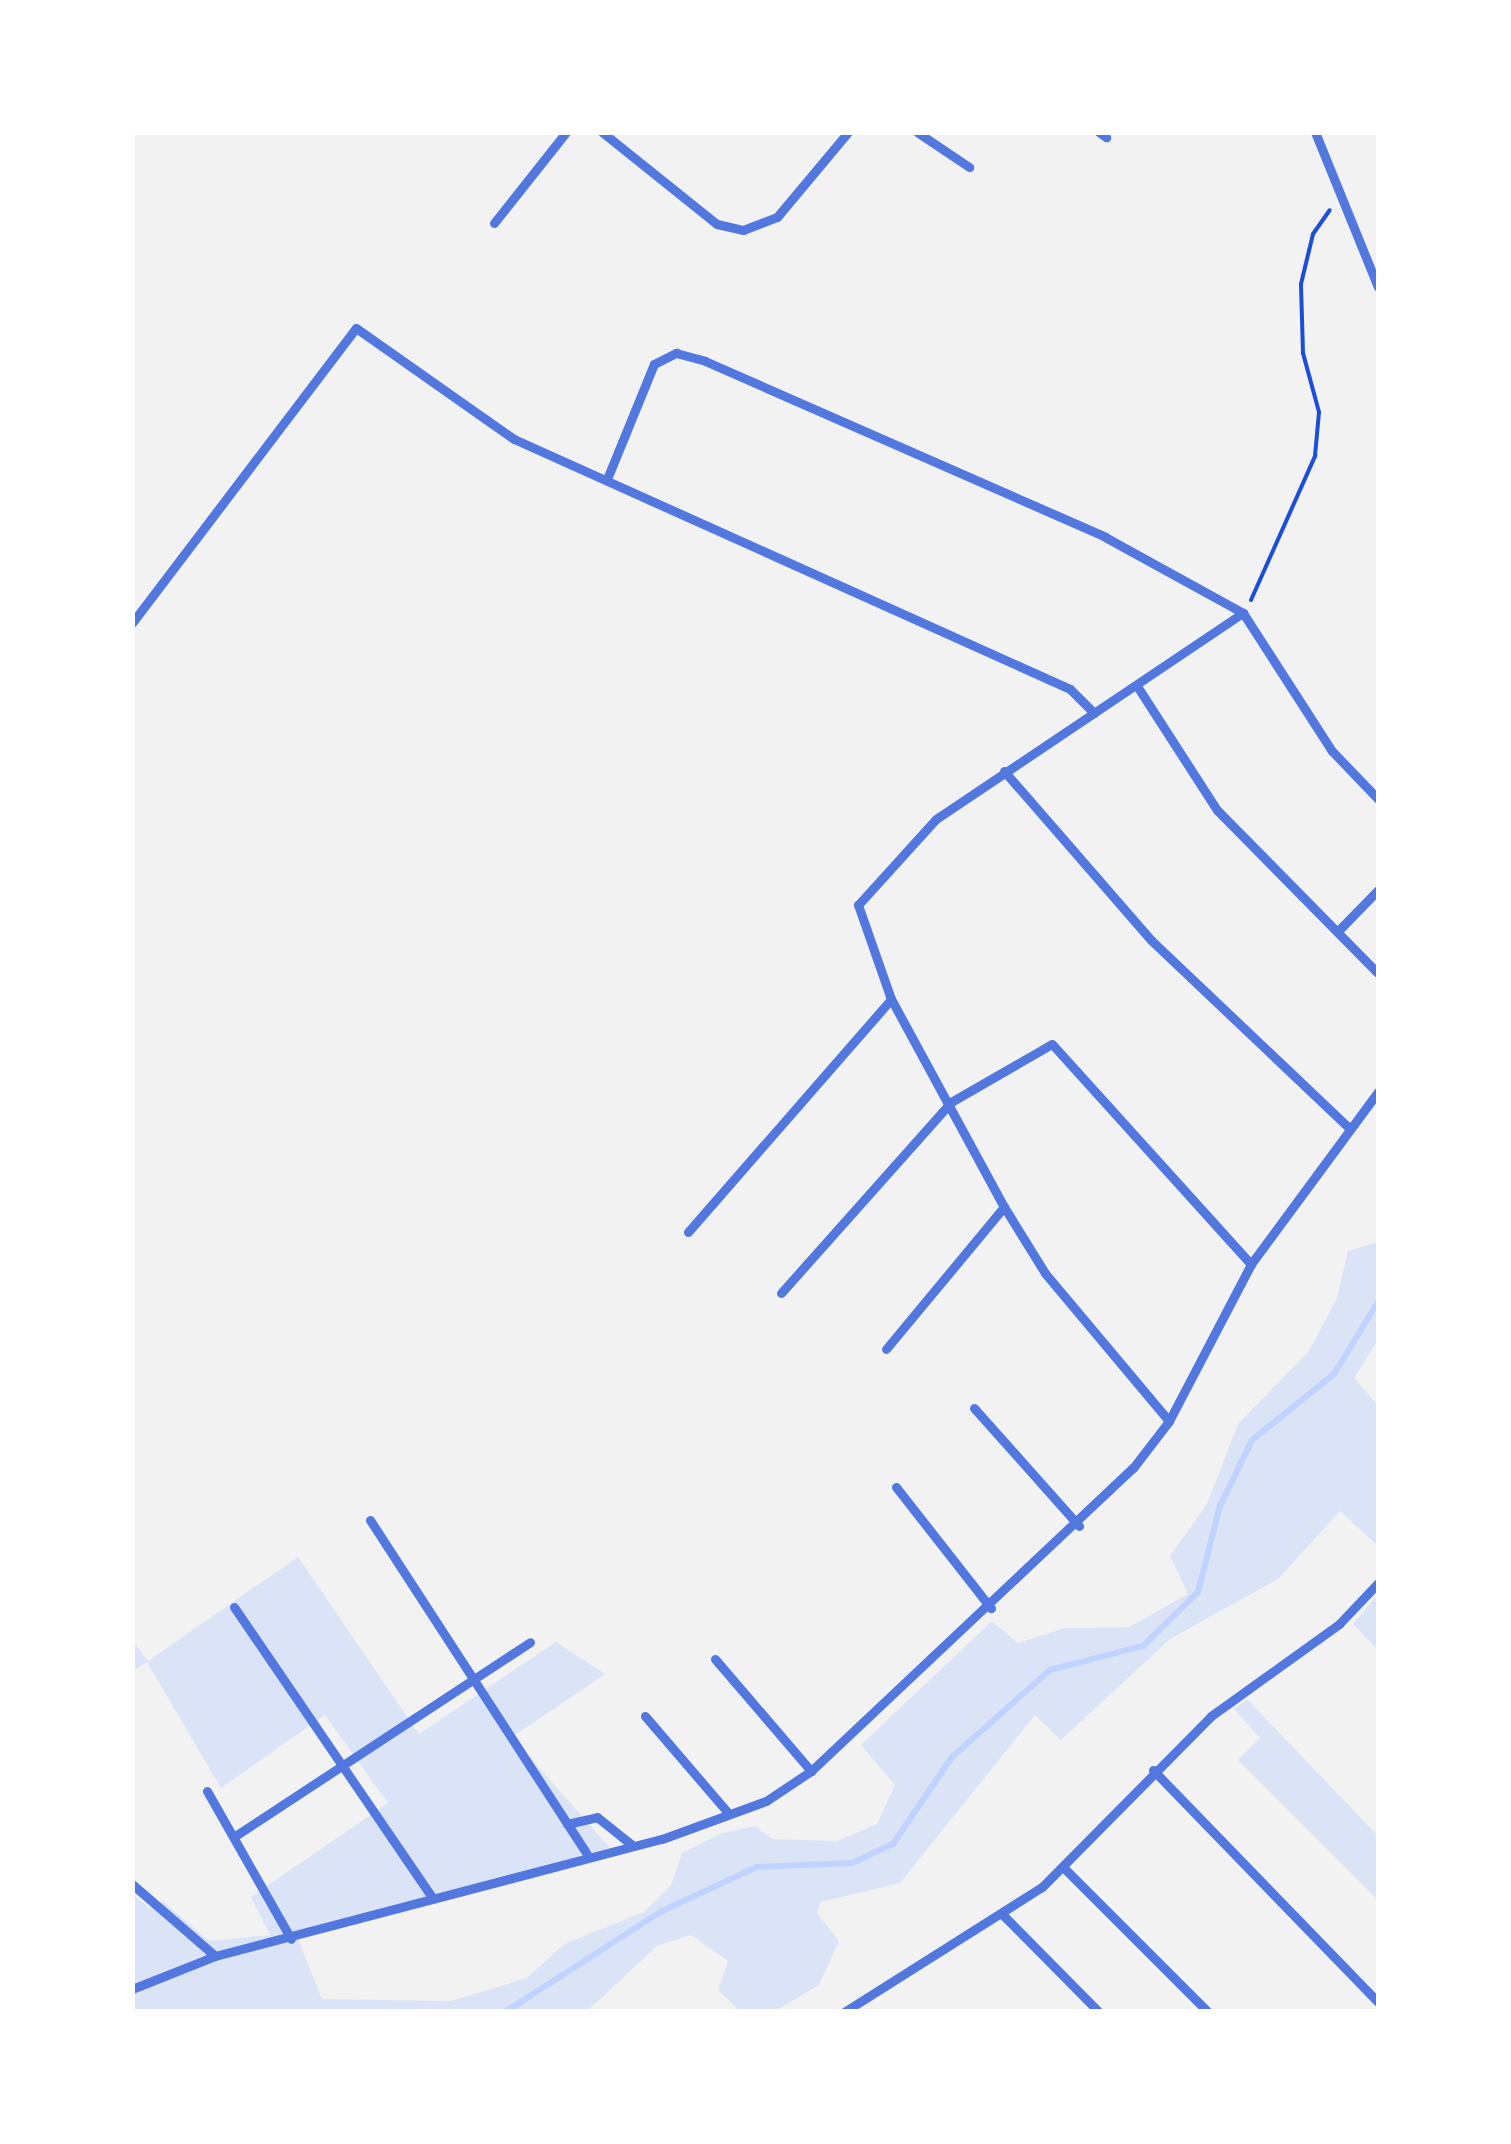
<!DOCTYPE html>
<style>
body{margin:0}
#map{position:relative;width:1511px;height:2144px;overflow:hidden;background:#f2f2f2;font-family:"Alegreya Sans",sans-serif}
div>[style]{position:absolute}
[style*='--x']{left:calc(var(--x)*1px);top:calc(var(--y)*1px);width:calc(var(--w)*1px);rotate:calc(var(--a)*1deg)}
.green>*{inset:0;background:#dbe4f7}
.stream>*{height:6px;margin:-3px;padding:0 3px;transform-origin:3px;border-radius:3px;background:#bfd3fe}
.path>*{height:4px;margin:-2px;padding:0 2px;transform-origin:2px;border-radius:2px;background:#1d4ed8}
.minor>*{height:9px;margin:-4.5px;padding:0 4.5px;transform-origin:4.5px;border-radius:4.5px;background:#5277de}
span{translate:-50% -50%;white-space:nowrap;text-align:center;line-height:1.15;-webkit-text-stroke:10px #fff;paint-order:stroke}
.frame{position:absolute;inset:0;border:135px solid #fff;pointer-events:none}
</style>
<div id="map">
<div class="green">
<i style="clip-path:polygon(1378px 1242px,1378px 1340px,1354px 1378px,1378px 1405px,1378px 1546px,1340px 1511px,1278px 1579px,1170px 1639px,1061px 1740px,1035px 1715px,900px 1883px,821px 1902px,817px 1913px,839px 1941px,819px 1985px,775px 2011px,740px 2011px,718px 1990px,728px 1961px,691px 1935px,657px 1946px,587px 2011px,133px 2011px,133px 1894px,149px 1908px,163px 1901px,209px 1941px,270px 1935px,251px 1897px,388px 1803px,325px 1715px,221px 1788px,147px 1662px,133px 1671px,132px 1640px,148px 1661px,298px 1557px,419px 1734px,556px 1642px,605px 1674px,512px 1737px,610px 1848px,296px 1934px,322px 1999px,451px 2001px,527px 1978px,564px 1944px,644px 1912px,671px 1885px,682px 1853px,722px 1833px,755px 1826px,772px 1839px,837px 1841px,877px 1824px,895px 1785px,861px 1745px,992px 1621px,1018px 1643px,1065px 1628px,1129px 1627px,1188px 1594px,1170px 1556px,1207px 1504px,1238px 1424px,1309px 1351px,1337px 1298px,1348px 1251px)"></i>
<i style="clip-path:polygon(1378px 1594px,1378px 1650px,1353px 1624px)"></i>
<i style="clip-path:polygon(1247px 1699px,1378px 1836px,1378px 1900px,1238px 1760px,1260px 1738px,1234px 1709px)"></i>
</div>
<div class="stream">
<i style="--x:505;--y:2012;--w:187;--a:-32.8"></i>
<i style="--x:662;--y:1911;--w:105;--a:-24.9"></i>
<i style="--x:757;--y:1867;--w:95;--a:-2.4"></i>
<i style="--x:852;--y:1863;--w:45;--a:-24.9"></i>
<i style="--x:893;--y:1844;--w:105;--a:-55.9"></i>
<i style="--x:952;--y:1757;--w:131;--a:-41.6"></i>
<i style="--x:1050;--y:1670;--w:96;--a:-14.5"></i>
<i style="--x:1143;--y:1646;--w:77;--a:-44.5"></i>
<i style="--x:1198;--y:1592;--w:89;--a:-75.7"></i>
<i style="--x:1220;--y:1506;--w:73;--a:-64.1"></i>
<i style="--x:1252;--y:1440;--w:105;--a:-38.8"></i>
<i style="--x:1334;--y:1374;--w:84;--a:-58.6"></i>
</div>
<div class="path">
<i style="--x:1251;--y:600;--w:158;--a:-66"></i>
<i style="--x:1315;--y:456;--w:44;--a:-84.8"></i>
<i style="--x:1319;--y:412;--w:61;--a:-105.2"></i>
<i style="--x:1303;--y:353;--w:69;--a:-91.7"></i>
<i style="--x:1301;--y:284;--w:51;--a:-76.5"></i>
<i style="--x:1313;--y:234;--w:29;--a:-55"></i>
</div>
<div class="minor">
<i style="--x:602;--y:132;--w:147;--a:38.7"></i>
<i style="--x:717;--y:224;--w:27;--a:13"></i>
<i style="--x:743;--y:230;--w:36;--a:-21"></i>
<i style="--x:777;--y:217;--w:111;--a:-50.1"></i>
<i style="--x:917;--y:132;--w:63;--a:33.9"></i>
<i style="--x:1099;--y:132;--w:9;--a:36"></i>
<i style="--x:1315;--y:132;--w:167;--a:67.9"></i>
<i style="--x:494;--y:223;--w:116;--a:-51.6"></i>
<i style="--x:607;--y:479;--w:124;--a:-67.8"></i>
<i style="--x:654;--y:364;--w:25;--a:-27"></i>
<i style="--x:676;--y:353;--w:30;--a:15"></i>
<i style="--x:705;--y:361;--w:437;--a:23.7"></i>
<i style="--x:1105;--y:537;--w:158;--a:28.8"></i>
<i style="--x:1243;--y:613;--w:164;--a:57.2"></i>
<i style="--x:1332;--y:751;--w:66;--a:46.2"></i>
<i style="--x:132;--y:623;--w:370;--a:-52.8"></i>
<i style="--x:356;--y:328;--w:193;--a:35.1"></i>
<i style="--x:514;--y:439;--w:610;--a:24.21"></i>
<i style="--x:1070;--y:689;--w:34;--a:45"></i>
<i style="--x:1137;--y:686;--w:148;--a:57.2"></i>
<i style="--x:1217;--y:810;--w:229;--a:45.4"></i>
<i style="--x:1004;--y:771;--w:225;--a:49"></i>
<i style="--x:1152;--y:941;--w:272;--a:43.5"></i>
<i style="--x:1338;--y:931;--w:57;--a:-45.7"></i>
<i style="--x:688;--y:1232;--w:309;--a:-48.9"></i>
<i style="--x:781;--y:1293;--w:256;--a:-48.3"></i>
<i style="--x:951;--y:1102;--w:116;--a:-29.9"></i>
<i style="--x:1052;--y:1044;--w:297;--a:47.9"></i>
<i style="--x:886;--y:1349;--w:185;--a:-50.3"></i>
<i style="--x:974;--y:1408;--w:158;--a:48.3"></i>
<i style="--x:1169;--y:1421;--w:193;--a:-130"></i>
<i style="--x:1045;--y:1273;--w:78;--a:-121.8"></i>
<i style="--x:1004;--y:1207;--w:237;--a:-118.5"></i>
<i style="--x:891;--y:999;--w:100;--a:-109.3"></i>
<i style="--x:858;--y:905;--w:116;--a:-47.8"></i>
<i style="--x:936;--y:819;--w:370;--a:-33.9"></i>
<i style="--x:896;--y:1487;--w:154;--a:51.9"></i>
<i style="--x:370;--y:1520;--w:398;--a:57"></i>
<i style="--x:234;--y:1607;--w:350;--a:55.7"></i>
<i style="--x:715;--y:1659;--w:148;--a:49.4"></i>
<i style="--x:645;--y:1716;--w:128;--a:49.4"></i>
<i style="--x:1153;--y:1770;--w:323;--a:45.9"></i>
<i style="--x:207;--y:1791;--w:170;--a:60.4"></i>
<i style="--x:567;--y:1824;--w:31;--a:-13"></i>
<i style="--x:597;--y:1817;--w:45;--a:38.7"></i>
<i style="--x:235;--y:1836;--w:353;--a:-33.3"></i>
<i style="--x:1063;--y:1867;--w:205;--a:45"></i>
<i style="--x:132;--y:1884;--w:110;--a:40.9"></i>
<i style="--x:1002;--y:1914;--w:138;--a:45.3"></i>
<i style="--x:132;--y:1989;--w:89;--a:-21.7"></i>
<i style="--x:215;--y:1956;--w:462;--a:-14.7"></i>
<i style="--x:662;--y:1839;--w:111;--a:-20.1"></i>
<i style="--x:766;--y:1801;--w:54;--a:-33.7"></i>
<i style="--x:811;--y:1771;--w:442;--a:-43.3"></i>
<i style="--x:1133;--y:1468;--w:59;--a:-52.5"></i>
<i style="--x:1169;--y:1421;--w:177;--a:-62.4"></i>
<i style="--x:1251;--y:1264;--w:214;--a:-53.6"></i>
<i style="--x:844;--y:2012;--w:234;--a:-32.3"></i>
<i style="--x:1042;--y:1887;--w:240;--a:-45.3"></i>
<i style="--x:1211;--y:1716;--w:158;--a:-35.7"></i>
<i style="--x:1339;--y:1624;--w:57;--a:-46.4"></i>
</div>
<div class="frame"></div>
</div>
